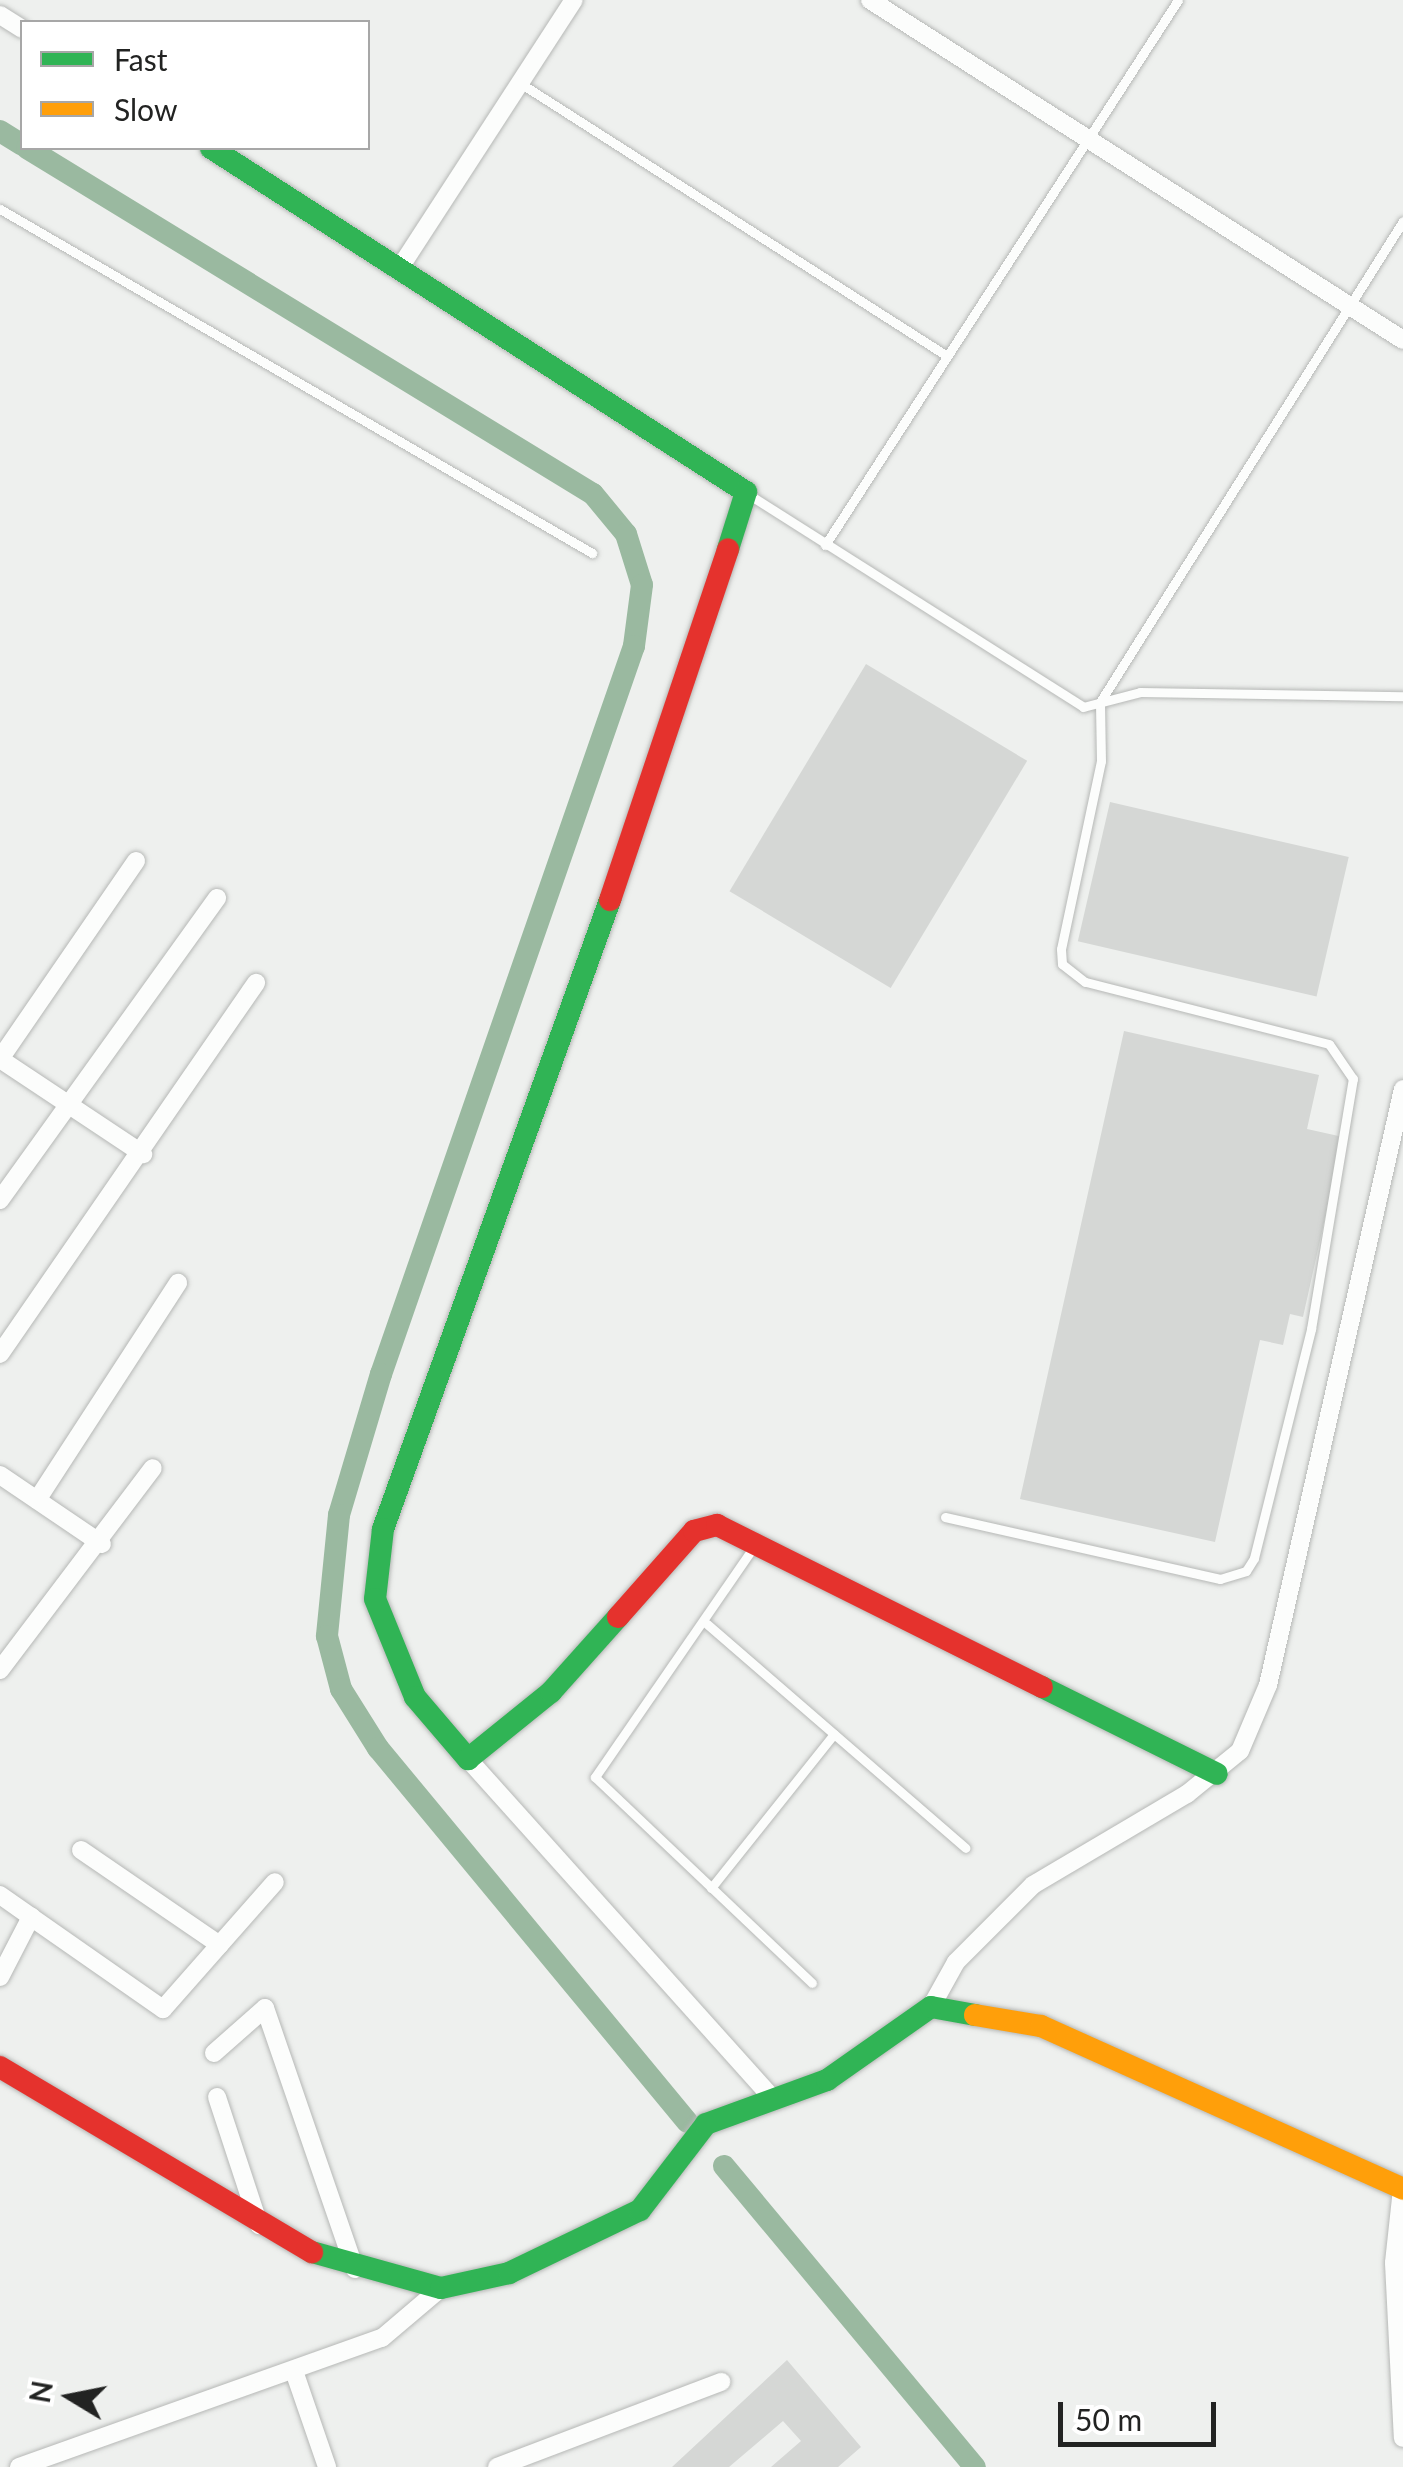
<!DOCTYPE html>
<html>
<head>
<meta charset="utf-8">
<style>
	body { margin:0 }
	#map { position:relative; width:1403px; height:2467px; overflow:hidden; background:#eef0ee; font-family:Lato,sans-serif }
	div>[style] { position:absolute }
	.canal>* { height:22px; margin:-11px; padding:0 11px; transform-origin:11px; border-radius:11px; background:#9ab9a0 }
	.building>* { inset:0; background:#d5d7d5; transform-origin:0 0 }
	.roads { filter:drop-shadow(0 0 2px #b6b8b6) drop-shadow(0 0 2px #b6b8b6) }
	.lane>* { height:9px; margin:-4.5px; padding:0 4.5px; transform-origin:4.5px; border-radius:4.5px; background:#fcfdfc }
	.street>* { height:18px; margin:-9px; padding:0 9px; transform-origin:9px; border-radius:9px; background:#fcfdfc }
	.fast>* { height:22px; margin:-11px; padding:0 11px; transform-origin:11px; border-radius:11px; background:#30b455 }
	.slow>* { height:22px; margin:-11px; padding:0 11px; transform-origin:11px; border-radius:11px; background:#ff9f0a }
	.jam>* { height:22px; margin:-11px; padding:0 11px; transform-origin:11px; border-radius:11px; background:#e5322d }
	span { translate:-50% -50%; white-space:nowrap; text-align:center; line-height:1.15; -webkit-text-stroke:9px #fff; paint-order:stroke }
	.legend { position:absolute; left:20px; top:20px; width:350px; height:130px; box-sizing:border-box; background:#fff; border:2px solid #a7a7a7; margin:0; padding:12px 18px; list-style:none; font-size:30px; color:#222322 }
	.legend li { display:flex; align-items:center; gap:20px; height:50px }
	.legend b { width:50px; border:2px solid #a7a7a7 }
	.north { position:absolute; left:20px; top:2347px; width:100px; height:100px; -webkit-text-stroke:8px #fff; paint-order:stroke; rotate:280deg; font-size:28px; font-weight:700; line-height:40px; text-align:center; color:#222322 }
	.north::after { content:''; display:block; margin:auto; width:35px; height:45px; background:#222322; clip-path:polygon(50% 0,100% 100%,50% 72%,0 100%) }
	.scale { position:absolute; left:1058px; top:2402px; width:158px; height:45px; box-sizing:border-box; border:5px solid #222322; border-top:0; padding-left:12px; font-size:30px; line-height:35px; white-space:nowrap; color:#222322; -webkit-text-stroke:8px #fff; paint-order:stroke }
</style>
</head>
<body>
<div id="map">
	<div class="canal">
		<i style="left:0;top:131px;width:26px;rotate:32deg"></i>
		<i style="left:27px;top:148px;width:663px;rotate:31.44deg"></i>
		<i style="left:593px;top:494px;width:52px;rotate:50.5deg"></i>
		<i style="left:626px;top:534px;width:53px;rotate:72.6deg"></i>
		<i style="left:642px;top:585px;width:62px;rotate:97.5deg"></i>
		<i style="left:634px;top:646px;width:771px;rotate:109.16deg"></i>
		<i style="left:381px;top:1374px;width:147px;rotate:106.6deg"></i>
		<i style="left:339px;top:1515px;width:122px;rotate:95.7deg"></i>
		<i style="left:327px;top:1636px;width:55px;rotate:75.2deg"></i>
		<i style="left:341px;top:1689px;width:70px;rotate:57.9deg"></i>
		<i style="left:378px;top:1748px;width:485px;rotate:50.4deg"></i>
		<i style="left:724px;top:2166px;width:392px;rotate:50.2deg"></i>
	</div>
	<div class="building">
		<i style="left:866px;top:664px;width:188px;height:265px;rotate:31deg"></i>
		<i style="left:1110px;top:802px;width:245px;height:143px;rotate:13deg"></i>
		<i style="clip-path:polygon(1124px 1031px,1319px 1075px,1307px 1129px,1343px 1137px,1303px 1317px,1290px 1314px,1283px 1345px,1260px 1340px,1215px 1542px,1020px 1499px)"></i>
		<i style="clip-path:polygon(787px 2360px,861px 2447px,838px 2467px,771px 2467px,801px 2441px,783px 2421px,729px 2467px,672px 2467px)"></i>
	</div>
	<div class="roads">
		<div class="lane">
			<i style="left:520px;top:83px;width:507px;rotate:32.59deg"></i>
			<i style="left:0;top:209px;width:685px;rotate:30.16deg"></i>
			<i style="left:748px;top:494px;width:397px;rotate:32.4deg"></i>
			<i style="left:1083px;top:707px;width:59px;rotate:-14.7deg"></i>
			<i style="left:1140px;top:692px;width:263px;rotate:0.9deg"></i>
			<i style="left:825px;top:545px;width:649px;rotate:-57.07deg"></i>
			<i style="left:945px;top:1517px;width:282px;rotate:12.7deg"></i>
			<i style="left:1220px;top:1579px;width:27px;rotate:-17deg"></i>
			<i style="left:1246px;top:1571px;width:15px;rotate:-58deg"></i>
			<i style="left:1254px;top:1558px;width:236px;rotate:-76deg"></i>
			<i style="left:1311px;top:1329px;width:254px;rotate:-80.5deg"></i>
			<i style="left:1353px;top:1079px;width:42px;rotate:-124.4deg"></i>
			<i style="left:1329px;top:1044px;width:252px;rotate:-165.7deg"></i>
			<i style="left:1085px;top:982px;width:29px;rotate:-142deg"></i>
			<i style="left:1062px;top:964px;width:15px;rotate:-94deg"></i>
			<i style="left:1061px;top:949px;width:192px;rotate:-78deg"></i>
			<i style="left:1101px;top:761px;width:59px;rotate:-91deg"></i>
			<i style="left:1100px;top:702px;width:568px;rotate:-57.79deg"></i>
			<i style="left:755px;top:1545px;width:282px;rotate:124.6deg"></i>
			<i style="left:595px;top:1777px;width:299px;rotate:43.5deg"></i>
			<i style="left:707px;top:1624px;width:342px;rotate:40.9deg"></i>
			<i style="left:711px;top:1888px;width:197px;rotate:-51.4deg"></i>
		</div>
		<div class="street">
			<i style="left:870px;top:0;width:632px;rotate:32.53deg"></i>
			<i style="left:0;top:15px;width:26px;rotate:32deg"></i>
			<i style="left:401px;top:266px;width:317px;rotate:-57deg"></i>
			<i style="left:136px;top:861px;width:240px;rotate:124.5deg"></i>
			<i style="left:0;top:1059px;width:172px;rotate:33.6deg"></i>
			<i style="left:0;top:1200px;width:372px;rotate:-54.3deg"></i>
			<i style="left:0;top:1354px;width:451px;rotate:-55.4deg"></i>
			<i style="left:0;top:1475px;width:123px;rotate:34.1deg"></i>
			<i style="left:37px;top:1500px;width:259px;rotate:-57deg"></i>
			<i style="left:0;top:1670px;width:253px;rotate:-52.9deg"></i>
			<i style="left:468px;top:1759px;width:455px;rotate:48.1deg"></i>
			<i style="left:81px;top:1850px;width:168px;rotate:34.4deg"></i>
			<i style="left:0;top:1895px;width:38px;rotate:35deg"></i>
			<i style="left:0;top:1977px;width:68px;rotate:-62.7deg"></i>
			<i style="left:31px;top:1917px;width:161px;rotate:34.9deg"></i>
			<i style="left:163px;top:2009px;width:169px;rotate:-48.6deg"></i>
			<i style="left:931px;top:2007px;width:51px;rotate:-60.9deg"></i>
			<i style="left:956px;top:1962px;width:109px;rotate:-45deg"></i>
			<i style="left:1033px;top:1885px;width:179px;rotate:-30.6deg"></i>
			<i style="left:1187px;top:1794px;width:68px;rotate:-39.1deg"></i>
			<i style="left:1240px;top:1751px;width:72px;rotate:-67deg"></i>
			<i style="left:1268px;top:1685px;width:611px;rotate:-77.24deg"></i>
			<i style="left:214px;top:2053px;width:68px;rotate:-41.4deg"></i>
			<i style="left:265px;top:2008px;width:276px;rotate:71deg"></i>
			<i style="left:217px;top:2097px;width:135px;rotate:71.8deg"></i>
			<i style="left:1402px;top:2189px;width:74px;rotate:96.2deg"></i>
			<i style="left:1394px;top:2263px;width:175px;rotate:87.1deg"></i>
			<i style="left:294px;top:2371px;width:102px;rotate:71deg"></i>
			<i style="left:19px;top:2467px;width:385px;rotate:-19.6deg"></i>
			<i style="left:382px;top:2338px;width:77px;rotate:-40.3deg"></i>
			<i style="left:497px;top:2467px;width:240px;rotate:-20.8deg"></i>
		</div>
		<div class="fast">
			<i style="left:211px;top:148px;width:636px;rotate:32.74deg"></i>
			<i style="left:746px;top:492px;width:60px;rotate:107.5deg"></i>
			<i style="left:610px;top:900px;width:669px;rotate:109.84deg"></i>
			<i style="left:383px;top:1529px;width:70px;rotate:96.5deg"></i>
			<i style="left:375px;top:1599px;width:106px;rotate:67.8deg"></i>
			<i style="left:415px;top:1697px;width:82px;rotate:49.5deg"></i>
			<i style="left:468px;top:1759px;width:107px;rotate:-38.9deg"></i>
			<i style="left:551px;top:1692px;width:101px;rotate:-48.2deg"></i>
			<i style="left:1042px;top:1687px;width:195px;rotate:26.4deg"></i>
			<i style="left:312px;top:2252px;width:134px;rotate:15.6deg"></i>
			<i style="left:441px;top:2288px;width:70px;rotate:-12.4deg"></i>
			<i style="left:509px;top:2273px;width:145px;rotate:-25.7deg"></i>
			<i style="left:640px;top:2210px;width:108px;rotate:-52.5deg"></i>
			<i style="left:706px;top:2124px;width:129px;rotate:-20deg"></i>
			<i style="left:827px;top:2080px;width:127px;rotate:-35.1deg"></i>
			<i style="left:931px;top:2007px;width:45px;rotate:10.3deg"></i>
		</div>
		<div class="slow">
			<i style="left:975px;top:2015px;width:67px;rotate:9.5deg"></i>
			<i style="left:1041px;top:2026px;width:397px;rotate:24.2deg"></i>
		</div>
		<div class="jam">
			<i style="left:610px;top:900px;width:370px;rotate:-71.4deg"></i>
			<i style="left:618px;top:1617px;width:115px;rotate:-48.5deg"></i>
			<i style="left:694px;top:1531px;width:24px;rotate:-15deg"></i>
			<i style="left:717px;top:1525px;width:363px;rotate:26.5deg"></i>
			<i style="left:0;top:2067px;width:363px;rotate:30.7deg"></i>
		</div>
	</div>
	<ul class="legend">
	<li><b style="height:12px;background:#30b455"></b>Fast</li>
	<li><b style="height:12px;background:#ff9f0a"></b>Slow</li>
	</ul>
	<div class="north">N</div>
	<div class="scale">50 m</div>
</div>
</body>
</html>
